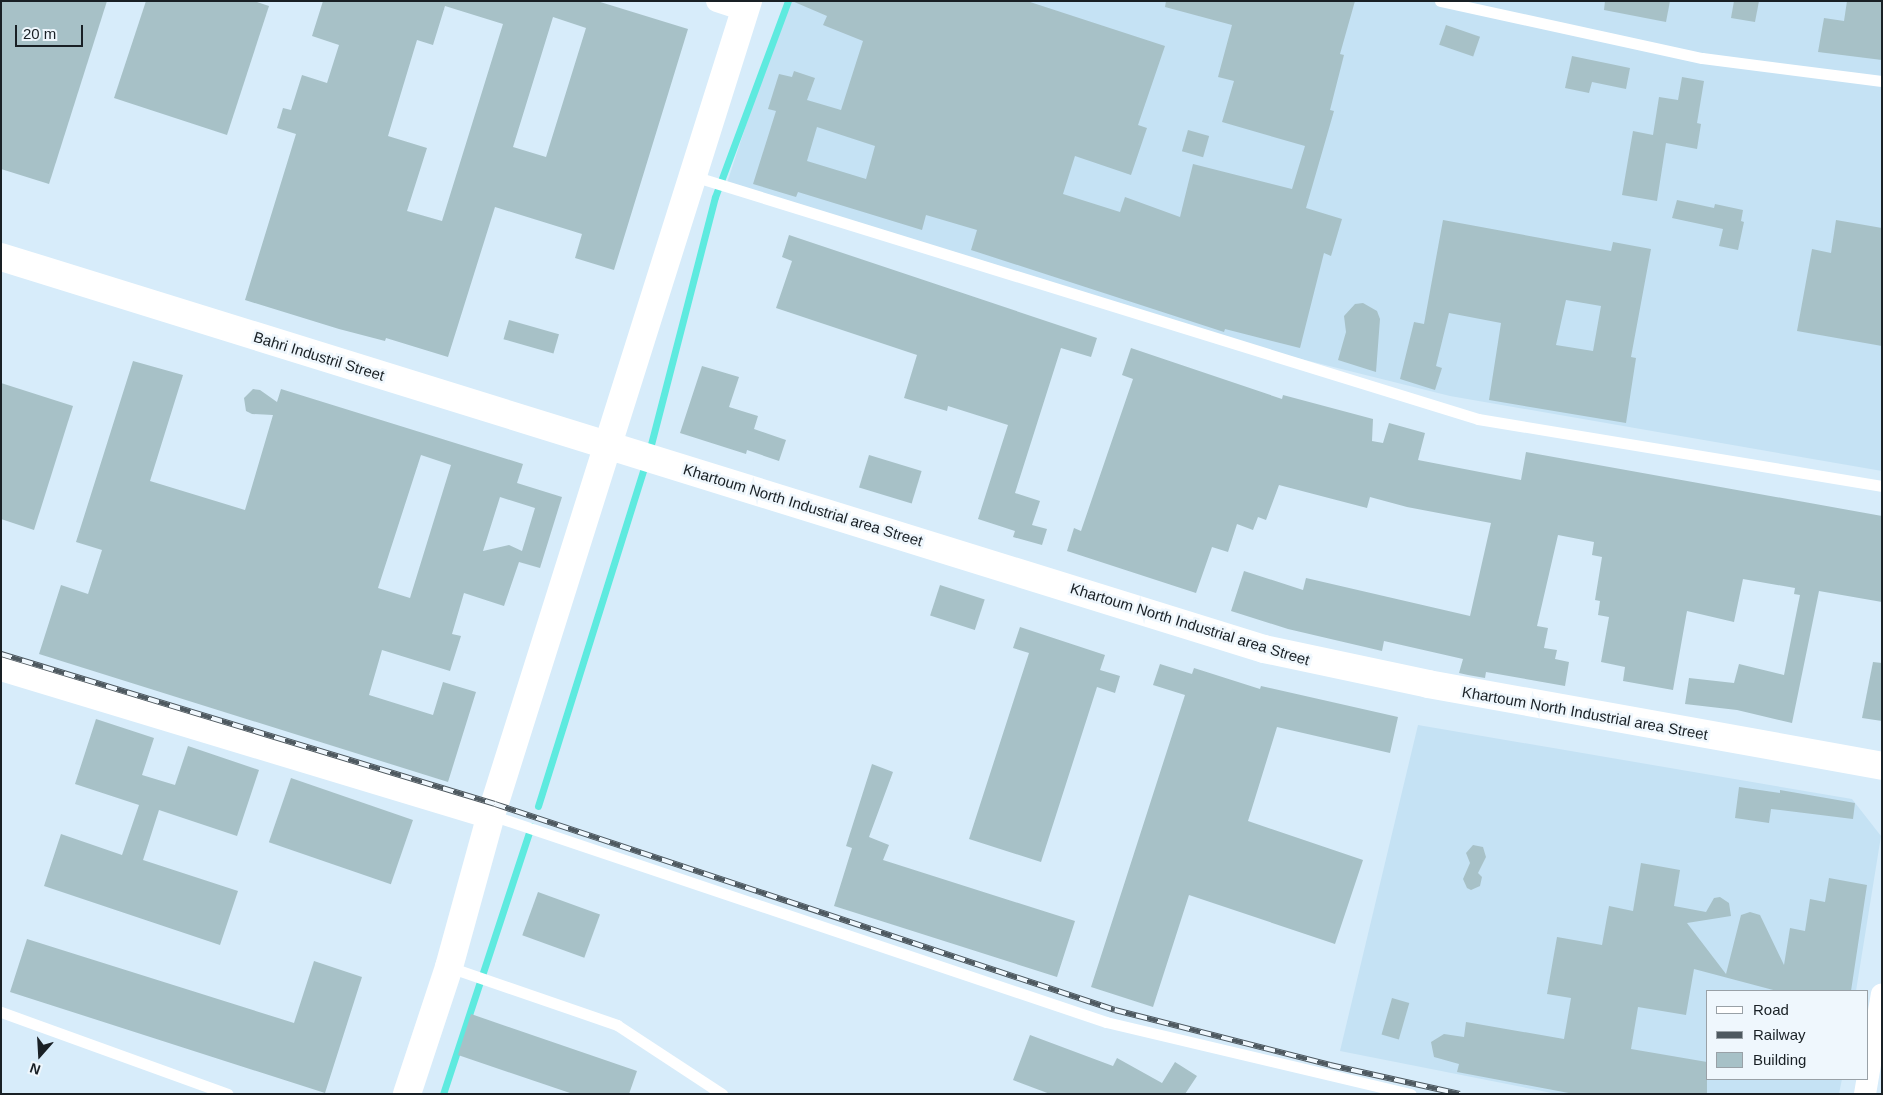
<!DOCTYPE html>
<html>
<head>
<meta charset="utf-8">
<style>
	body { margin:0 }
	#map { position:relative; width:1883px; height:1095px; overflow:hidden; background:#d7ecfa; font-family:Helvetica,sans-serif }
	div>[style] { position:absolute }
	.built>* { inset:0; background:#c5e2f4 }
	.stream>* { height:7px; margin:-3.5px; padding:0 3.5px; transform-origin:3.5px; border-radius:3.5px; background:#5eeadf }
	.building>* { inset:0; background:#a7c1c7; transform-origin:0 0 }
	.service>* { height:11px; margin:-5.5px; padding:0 5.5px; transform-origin:5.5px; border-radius:5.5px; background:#fff }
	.minor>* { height:22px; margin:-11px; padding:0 11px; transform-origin:11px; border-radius:11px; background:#fff }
	.tertiary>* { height:28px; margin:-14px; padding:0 14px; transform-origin:14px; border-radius:14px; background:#fff }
	.rail>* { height:5.5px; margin-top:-2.75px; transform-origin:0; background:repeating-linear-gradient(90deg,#eff7fd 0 11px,#4e5960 0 22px); box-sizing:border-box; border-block:1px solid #4e5960 }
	span { translate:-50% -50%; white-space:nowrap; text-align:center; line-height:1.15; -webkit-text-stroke:5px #eff7fd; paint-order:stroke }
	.street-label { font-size:15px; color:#192025 }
	.frame { position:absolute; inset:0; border:2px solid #192025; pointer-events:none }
	.legend { position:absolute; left:1706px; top:990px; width:162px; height:90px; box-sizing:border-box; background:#eff7fd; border:1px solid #99a1a7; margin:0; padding:6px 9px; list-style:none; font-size:15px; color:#192025 }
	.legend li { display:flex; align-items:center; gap:10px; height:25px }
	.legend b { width:25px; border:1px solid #99a1a7 }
	.north { position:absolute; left:15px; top:1030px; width:50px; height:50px; -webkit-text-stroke:4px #eff7fd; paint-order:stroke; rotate:199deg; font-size:14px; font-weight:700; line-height:20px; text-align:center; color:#192025 }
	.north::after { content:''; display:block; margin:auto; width:18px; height:22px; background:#192025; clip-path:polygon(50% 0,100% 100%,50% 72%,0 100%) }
	.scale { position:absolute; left:15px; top:25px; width:68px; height:22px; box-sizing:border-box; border:2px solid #192025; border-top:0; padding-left:6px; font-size:15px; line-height:18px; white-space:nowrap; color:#192025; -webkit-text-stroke:4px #eff7fd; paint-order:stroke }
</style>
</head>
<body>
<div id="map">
	<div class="built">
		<i style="clip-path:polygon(787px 1px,1882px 1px,1882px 471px,1450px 396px,1261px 349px,725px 189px)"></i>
		<i style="clip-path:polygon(1418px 725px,1852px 799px,1881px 836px,1856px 991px,1707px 991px,1707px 1079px,1842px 1079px,1839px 1094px,1557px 1094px,1340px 1051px)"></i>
	</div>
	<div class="stream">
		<i style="left:649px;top:452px;width:263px;rotate:-75.5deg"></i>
		<i style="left:715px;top:197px;width:209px;rotate:-69.6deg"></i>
		<i style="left:538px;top:806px;width:361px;rotate:-72.6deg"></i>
		<i style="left:443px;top:1094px;width:282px;rotate:-71.8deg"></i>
	</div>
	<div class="building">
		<i style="clip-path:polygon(1px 1px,107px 1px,49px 184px,1px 169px)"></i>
		<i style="clip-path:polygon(146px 1px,254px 1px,269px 6px,227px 135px,114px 98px)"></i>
		<i style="clip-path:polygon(evenodd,323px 1px,597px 1px,688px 29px,614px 270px,575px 258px,582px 234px,495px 207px,448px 357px,386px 338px,385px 341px,339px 329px,245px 300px,296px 134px,277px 128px,283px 108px,291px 110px,302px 75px,327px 83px,339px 45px,312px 36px,323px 1px,445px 6px,503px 24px,442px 221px,407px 211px,427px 148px,388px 136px,417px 40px,433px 45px,445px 6px,323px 1px,553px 17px,586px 28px,546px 157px,513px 147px,553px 17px)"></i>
		<i style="clip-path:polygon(evenodd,792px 1px,1027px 1px,1165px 46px,1138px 125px,1147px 128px,1131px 175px,1075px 156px,1063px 194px,1120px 212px,1125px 197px,1180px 217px,1193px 164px,1292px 189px,1305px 146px,1222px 122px,1234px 81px,1218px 77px,1232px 25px,1165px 7px,1166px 1px,1355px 1px,1340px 54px,1344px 55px,1330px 110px,1334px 111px,1306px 208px,1342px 219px,1331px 256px,1324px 253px,1300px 348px,1225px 329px,1224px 332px,971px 250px,977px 230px,926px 215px,922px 230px,798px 192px,796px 197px,753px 184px,776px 111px,768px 109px,779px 74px,792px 77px,794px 71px,815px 78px,807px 100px,841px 110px,863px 41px,823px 25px,827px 16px,792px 1px,817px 127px,875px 146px,866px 179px,807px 161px,817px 127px)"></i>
		<i style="clip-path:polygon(1605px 1px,1670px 1px,1666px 22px,1604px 10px)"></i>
		<i style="clip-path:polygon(1734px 1px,1759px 1px,1755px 22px,1731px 18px)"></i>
		<i style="clip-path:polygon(1847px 1px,1882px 1px,1882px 60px,1818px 52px,1824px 18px,1844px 21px)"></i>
		<i style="left:1446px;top:25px;width:36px;height:21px;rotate:19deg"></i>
		<i style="clip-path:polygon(1572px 56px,1630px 68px,1626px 89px,1592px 82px,1589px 93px,1565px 88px)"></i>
		<i style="clip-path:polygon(1682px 77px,1704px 81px,1697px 123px,1701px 124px,1697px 149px,1666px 143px,1657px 201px,1622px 195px,1633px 131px,1653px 135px,1659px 97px,1678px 100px)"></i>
		<i style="left:1188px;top:130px;width:22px;height:22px;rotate:16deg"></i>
		<i style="clip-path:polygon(1677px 200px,1714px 208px,1715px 204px,1743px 210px,1741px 221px,1744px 222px,1738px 250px,1719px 246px,1723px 229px,1672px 218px)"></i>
		<i style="clip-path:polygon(evenodd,1443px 220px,1611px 251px,1613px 242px,1651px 249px,1631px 357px,1636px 358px,1626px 423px,1489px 400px,1501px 323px,1449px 313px,1436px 366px,1442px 368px,1435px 390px,1400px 379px,1414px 322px,1424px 324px,1443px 220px,1566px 300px,1601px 306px,1593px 351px,1556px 345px,1566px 300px)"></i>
		<i style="clip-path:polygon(1836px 220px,1882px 228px,1882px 346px,1797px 331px,1812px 249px,1831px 253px)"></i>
		<i style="clip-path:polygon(789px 235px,1097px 338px,1091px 357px,1061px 348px,1015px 493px,1040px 501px,1032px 525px,1047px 529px,1042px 545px,1013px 537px,1015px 531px,978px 519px,1008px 425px,948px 406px,947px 411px,904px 398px,917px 355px,776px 308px,792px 261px,782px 257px)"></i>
		<i style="clip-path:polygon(1363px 303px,1377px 311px,1380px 319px,1376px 372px,1338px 360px,1346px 332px,1344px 316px,1355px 304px)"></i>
		<i style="left:509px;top:320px;width:52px;height:20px;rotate:16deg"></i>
		<i style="clip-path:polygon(1131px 348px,1282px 399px,1283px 395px,1373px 419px,1372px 441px,1383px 443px,1389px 423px,1425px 433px,1418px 460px,1521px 480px,1526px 452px,1882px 516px,1882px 602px,1819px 591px,1792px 723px,1737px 710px,1685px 704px,1689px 678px,1734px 683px,1739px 664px,1784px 675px,1800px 595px,1794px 594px,1795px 588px,1743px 579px,1734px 622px,1687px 611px,1673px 690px,1623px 681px,1625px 667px,1601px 662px,1609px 617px,1598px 615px,1600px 601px,1595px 600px,1602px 557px,1592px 555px,1594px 542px,1558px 535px,1537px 626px,1548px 628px,1544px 648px,1557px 650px,1555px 659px,1569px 662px,1565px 686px,1486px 672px,1485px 678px,1468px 675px,1459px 673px,1463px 659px,1384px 641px,1382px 651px,1288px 629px,1231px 611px,1244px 571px,1303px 590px,1306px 578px,1470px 616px,1491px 523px,1407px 507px,1370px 497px,1367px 508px,1279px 485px,1266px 520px,1258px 517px,1253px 530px,1237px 524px,1228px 552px,1212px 547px,1196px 593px,1067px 551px,1074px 528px,1081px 531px,1133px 379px,1122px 375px)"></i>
		<i style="clip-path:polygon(evenodd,133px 361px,183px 375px,150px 481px,245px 510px,273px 415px,252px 414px,246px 411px,244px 398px,253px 389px,260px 390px,277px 402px,281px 389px,523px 464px,517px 483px,562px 497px,540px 568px,519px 562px,504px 606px,464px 593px,452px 634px,461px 636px,450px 671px,382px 650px,369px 695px,433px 715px,443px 682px,476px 692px,448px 782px,39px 654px,61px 585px,88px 594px,102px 550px,76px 542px,133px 361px,421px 455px,451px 465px,410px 598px,378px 588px,421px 455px,133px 361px,500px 497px,535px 508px,522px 551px,509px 545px,483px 551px,500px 497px)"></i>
		<i style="clip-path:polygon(702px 366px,739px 377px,729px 407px,758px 416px,754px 429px,786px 440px,779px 461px,747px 450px,746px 454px,680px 433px)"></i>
		<i style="clip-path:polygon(1px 383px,73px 406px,34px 530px,1px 519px)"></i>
		<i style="left:869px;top:455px;width:55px;height:34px;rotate:17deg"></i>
		<i style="left:940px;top:585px;width:47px;height:32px;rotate:18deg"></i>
		<i style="clip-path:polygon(1020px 627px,1105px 655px,1100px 670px,1120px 676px,1115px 693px,1097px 687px,1041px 862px,969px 839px,1029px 653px,1013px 648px)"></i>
		<i style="clip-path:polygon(1873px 662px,1882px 663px,1882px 721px,1862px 718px)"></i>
		<i style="clip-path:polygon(1160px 664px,1192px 674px,1194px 668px,1260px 689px,1261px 686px,1398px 717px,1390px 753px,1277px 727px,1248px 821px,1363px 860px,1335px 944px,1189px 895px,1153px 1007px,1091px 987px,1185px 695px,1153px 685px)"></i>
		<i style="clip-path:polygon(96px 719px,154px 738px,142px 775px,175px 785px,188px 746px,259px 770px,237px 836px,159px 810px,143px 860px,238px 891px,220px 945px,44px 886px,61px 834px,122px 855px,139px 805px,75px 784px)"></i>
		<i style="clip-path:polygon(872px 764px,893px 772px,869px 837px,889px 845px,883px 860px,1075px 921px,1057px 977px,834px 906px,852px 848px,846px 846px)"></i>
		<i style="left:291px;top:778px;width:129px;height:68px;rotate:19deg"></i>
		<i style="clip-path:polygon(1739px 787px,1780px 793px,1780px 790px,1855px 803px,1853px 819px,1771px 809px,1769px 823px,1735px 818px)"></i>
		<i style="clip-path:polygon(1473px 845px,1483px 847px,1486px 857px,1478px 873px,1482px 877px,1480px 886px,1471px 890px,1467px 888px,1463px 879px,1470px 863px,1466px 853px)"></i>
		<i style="clip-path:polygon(1641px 863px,1680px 870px,1674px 906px,1706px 912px,1714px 898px,1720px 897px,1729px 903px,1731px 916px,1687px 923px,1726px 974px,1741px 915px,1750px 912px,1760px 915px,1784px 965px,1790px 928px,1805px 931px,1810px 899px,1825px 902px,1829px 878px,1867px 885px,1851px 991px,1777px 991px,1694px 969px,1686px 1015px,1638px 1007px,1631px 1049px,1707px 1062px,1707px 1094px,1574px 1094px,1457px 1072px,1459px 1064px,1434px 1057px,1431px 1042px,1444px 1034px,1464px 1037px,1466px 1022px,1564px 1039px,1571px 998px,1547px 994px,1557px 937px,1602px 945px,1609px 906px,1633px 911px)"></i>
		<i style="left:538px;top:892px;width:66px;height:46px;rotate:20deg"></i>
		<i style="clip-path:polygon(27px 939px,294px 1023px,314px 961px,362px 977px,325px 1093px,10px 992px)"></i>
		<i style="left:1392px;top:998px;width:18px;height:38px;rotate:16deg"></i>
		<i style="clip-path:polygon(471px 1014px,637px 1071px,629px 1094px,573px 1094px,458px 1055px)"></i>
		<i style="clip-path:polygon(1030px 1035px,1113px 1066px,1117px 1058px,1162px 1083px,1175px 1062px,1197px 1076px,1185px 1094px,1050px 1094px,1013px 1080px)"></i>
	</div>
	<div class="service">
		<i style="left:1440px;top:1px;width:268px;rotate:12.3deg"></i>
		<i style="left:1702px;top:58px;width:181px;rotate:7.3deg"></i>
		<i style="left:693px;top:176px;width:822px;rotate:17.2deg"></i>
		<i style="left:1478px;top:419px;width:410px;rotate:9.4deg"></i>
		<i style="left:491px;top:815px;width:649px;rotate:18.6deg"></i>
		<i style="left:1106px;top:1022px;width:313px;rotate:13.3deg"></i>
		<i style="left:449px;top:967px;width:178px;rotate:19deg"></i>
		<i style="left:617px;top:1025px;width:126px;rotate:33.3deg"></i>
		<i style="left:1px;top:1012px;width:241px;rotate:19.9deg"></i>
	</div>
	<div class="minor">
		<i style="left:717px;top:1px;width:29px;rotate:18deg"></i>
		<i style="left:1865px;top:1094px;width:101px;rotate:-80.4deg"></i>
	</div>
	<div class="tertiary">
		<i style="left:1px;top:257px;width:1322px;rotate:17.24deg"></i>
		<i style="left:1264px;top:649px;width:168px;rotate:12deg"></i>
		<i style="left:1428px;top:684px;width:461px;rotate:10.2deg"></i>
		<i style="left:1px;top:667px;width:512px;rotate:16.81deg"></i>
		<i style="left:407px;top:1094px;width:134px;rotate:-71.7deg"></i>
		<i style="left:449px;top:967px;width:158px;rotate:-74.6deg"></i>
		<i style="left:491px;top:815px;width:854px;rotate:-72.48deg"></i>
	</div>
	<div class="rail">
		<i style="left:1px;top:654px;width:516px;rotate:16.89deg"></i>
		<i style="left:495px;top:804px;width:653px;rotate:18.38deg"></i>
		<i style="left:1115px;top:1010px;width:222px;rotate:14.3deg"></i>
		<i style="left:1330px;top:1065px;width:133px;rotate:12.6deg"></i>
	</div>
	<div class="street-label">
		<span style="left:319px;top:356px;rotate:17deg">Bahri Industril Street</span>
		<span style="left:803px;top:505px;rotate:17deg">Khartoum North Industrial area Street</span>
		<span style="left:1190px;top:624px;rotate:17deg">Khartoum North Industrial area Street</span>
		<span style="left:1585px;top:713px;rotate:10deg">Khartoum North Industrial area Street</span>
	</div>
	<div class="frame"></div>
	<ul class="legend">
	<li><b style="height:6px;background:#fff"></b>Road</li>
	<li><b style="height:6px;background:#4e5960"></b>Railway</li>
	<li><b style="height:14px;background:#a7c1c7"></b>Building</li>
	</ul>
	<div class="north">N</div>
	<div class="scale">20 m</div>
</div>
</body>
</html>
